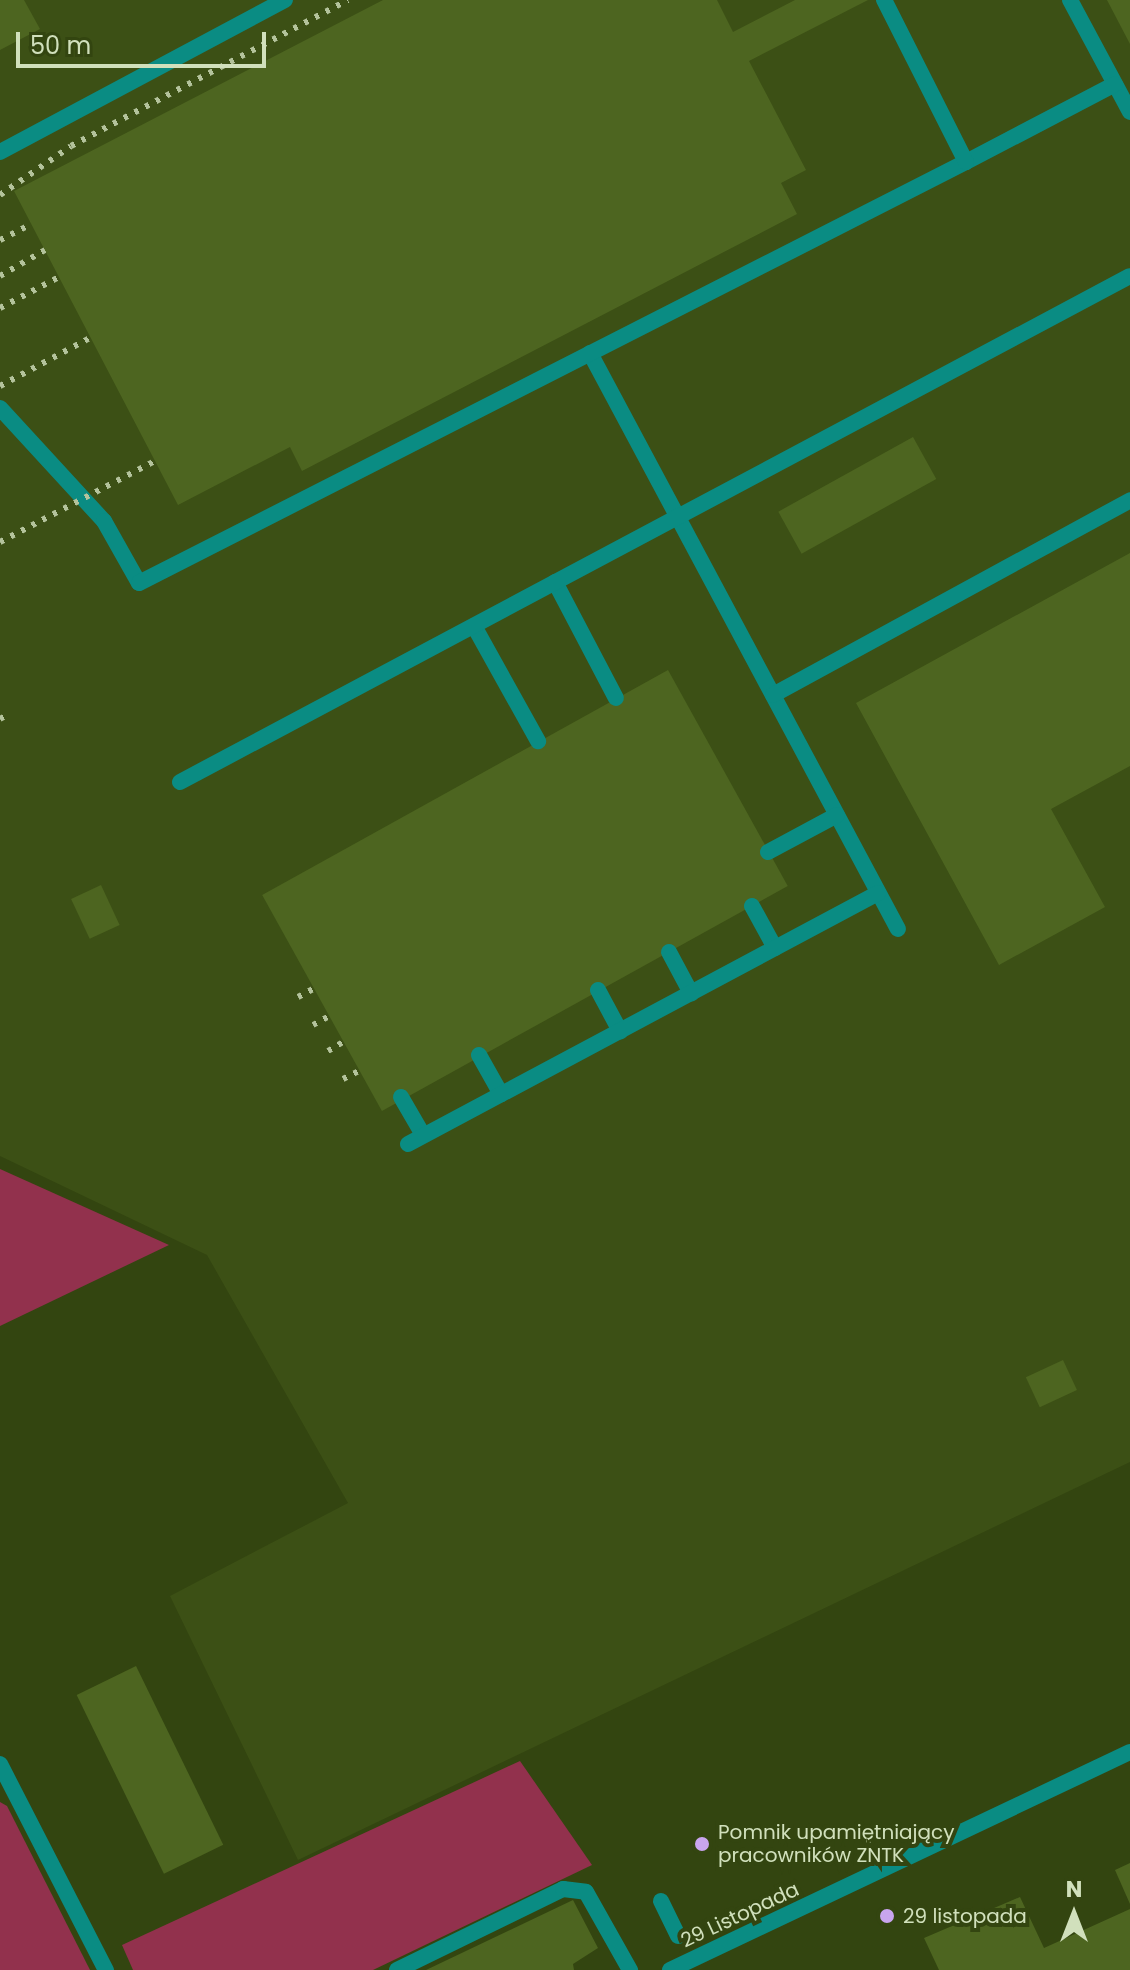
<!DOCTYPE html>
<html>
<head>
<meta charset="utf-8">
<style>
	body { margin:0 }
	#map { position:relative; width:1130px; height:1970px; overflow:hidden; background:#334510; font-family:Poppins,sans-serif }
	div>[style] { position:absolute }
	.built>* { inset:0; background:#3c5015 }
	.green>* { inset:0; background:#92314d }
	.building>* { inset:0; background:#4d6520; transform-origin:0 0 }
	.service>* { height:16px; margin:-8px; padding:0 8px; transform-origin:8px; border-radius:8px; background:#0a8c83 }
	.tertiary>* { height:16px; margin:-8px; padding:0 8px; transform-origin:8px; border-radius:8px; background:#0a8c83 }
	.rail>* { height:6px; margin-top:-3px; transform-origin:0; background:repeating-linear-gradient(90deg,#b4c39c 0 4px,transparent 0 12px) }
	.dots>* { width:22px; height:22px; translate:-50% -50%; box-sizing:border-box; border:4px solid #334510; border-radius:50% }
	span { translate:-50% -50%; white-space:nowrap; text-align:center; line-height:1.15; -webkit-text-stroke:8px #334510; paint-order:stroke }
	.poi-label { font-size:20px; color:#d1e0bc }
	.left { translate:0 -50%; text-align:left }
	.street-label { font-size:20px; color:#d1e0bc }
	.north { position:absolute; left:1034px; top:1874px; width:80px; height:80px; -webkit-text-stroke:6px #334510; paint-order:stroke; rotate:0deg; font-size:22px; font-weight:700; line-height:32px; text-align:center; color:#d1e0bc }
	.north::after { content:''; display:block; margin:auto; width:28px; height:36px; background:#d1e0bc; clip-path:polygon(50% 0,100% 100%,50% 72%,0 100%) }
	.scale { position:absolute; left:16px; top:32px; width:250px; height:36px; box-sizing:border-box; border:4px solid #d1e0bc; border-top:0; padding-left:10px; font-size:24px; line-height:28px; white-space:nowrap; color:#d1e0bc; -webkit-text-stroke:6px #334510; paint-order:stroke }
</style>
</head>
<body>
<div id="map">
	<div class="built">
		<i style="clip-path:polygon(0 0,1130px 0,1130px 1462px,298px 1860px,170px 1596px,348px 1503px,207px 1255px,0 1156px)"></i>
	</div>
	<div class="green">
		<i style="clip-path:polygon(0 1169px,169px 1245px,0 1326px)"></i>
		<i style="clip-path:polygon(520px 1761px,592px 1865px,373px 1970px,133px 1970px,122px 1945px)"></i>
		<i style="clip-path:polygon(0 1802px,7px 1806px,90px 1970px,0 1970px)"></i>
	</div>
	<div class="building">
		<i style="clip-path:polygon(0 0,24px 0,40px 29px,0 50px)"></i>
		<i style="clip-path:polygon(383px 0,717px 0,733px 32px,795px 0,868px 0,749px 61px,806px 170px,781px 183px,797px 214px,302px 471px,290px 447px,178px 505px,14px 191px)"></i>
		<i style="clip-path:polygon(1107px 0,1130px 0,1130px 44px)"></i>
		<i style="left:913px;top:437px;width:48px;height:154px;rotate:61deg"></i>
		<i style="clip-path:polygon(1130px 553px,1130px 766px,1051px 809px,1105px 907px,999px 965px,856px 703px)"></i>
		<i style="left:668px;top:670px;width:247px;height:464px;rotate:61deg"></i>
		<i style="left:101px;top:885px;width:44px;height:33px;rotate:65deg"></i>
		<i style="left:1063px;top:1360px;width:33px;height:41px;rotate:65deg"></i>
		<i style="left:136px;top:1666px;width:199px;height:66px;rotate:64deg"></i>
		<i style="clip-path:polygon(1130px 1863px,1130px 1904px,1115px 1870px)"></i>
		<i style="clip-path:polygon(1020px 1897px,1044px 1948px,1130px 1909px,1130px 1970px,939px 1970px,924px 1938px)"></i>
		<i style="clip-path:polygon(573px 1900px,598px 1948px,573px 1964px,574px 1970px,426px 1970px)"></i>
	</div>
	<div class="service">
		<i style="left:1070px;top:0;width:127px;rotate:61.8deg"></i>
		<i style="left:0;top:152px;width:323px;rotate:-28.1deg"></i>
		<i style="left:966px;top:162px;width:168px;rotate:-27.6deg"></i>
		<i style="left:590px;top:353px;width:653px;rotate:61.87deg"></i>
		<i style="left:0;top:408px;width:154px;rotate:47.4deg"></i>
		<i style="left:104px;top:521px;width:71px;rotate:60.6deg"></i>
		<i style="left:139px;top:583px;width:928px;rotate:-26.98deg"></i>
		<i style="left:966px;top:162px;width:182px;rotate:-116.8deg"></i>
		<i style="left:555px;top:582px;width:131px;rotate:62.3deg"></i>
		<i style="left:474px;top:626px;width:132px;rotate:60.9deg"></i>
		<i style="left:773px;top:695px;width:407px;rotate:-28.6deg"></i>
		<i style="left:180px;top:782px;width:1076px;rotate:-28.04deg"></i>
		<i style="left:768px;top:852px;width:78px;rotate:-28.2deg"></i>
		<i style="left:752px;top:906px;width:48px;rotate:61.3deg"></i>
		<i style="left:669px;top:952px;width:47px;rotate:61.8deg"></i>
		<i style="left:598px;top:990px;width:47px;rotate:61.8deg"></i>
		<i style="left:479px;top:1055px;width:45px;rotate:60.6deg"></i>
		<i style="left:401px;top:1097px;width:44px;rotate:59.9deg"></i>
		<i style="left:408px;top:1144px;width:533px;rotate:-28.1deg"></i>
		<i style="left:0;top:1764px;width:232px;rotate:62.8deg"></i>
		<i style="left:661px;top:1901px;width:39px;rotate:64deg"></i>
		<i style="left:397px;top:1970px;width:185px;rotate:-26deg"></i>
		<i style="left:563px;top:1889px;width:23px;rotate:7deg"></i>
		<i style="left:586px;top:1892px;width:90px;rotate:60.6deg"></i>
	</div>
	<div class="tertiary">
		<i style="left:670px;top:1970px;width:509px;rotate:-25.36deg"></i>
	</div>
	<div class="rail">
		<i style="left:0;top:195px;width:86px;rotate:-34.6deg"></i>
		<i style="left:71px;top:146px;width:313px;rotate:-27.8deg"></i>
		<i style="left:0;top:240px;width:35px;rotate:-27deg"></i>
		<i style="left:0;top:276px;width:52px;rotate:-30deg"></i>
		<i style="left:0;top:308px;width:67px;rotate:-27.7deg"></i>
		<i style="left:0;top:386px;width:102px;rotate:-28.1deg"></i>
		<i style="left:0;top:542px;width:175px;rotate:-27.6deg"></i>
		<i style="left:0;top:719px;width:10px;rotate:-29deg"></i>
		<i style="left:298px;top:997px;width:17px;rotate:-28deg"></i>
		<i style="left:313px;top:1025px;width:18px;rotate:-29deg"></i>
		<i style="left:328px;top:1051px;width:17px;rotate:-31deg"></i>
		<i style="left:343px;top:1079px;width:18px;rotate:-27deg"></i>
	</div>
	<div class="dots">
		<i style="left:702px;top:1844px;background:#c9a5ee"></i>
		<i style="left:887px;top:1916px;background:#c9a5ee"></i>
	</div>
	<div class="poi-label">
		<span class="left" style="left:718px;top:1844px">Pomnik upamiętniający<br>pracowników ZNTK</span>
		<span class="left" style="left:903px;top:1916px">29 listopada</span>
	</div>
	<div class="street-label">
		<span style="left:740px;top:1915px;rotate:-25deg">29 Listopada</span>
	</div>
	<div class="north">N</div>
	<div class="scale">50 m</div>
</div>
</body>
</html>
